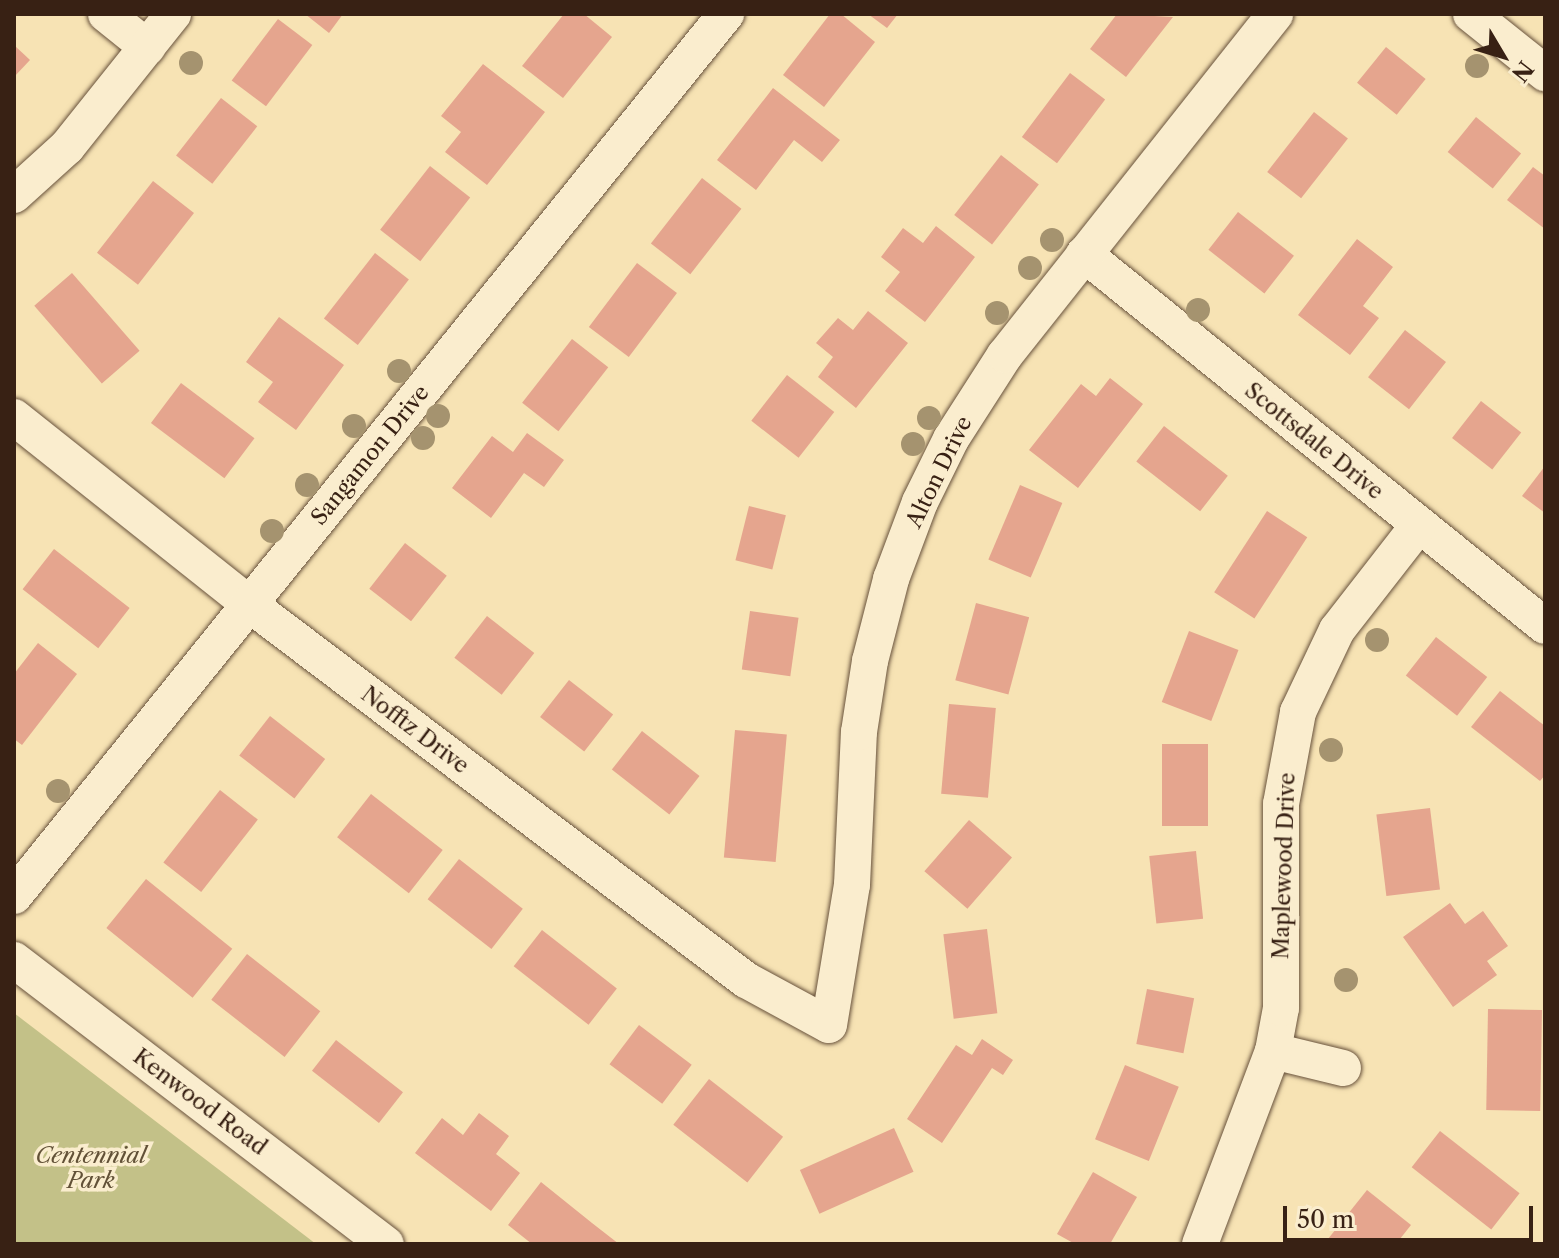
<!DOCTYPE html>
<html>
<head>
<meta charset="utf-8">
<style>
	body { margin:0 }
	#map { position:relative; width:1559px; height:1258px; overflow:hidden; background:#f7e3b4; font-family:"Libre Caslon Text",serif }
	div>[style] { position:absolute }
	.green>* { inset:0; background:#c3c188 }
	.building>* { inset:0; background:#e5a58e; transform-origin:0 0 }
	.roads { filter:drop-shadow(0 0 2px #68523c) drop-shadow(0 0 2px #68523c) }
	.minor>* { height:36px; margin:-18px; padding:0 18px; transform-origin:18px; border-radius:18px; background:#faedce }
	.trees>* { width:24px; height:24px; margin:-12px; border-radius:50%; background:#a5936f }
	span { translate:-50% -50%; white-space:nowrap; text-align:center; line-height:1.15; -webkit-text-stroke:7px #faedce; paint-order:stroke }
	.street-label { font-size:22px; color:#382114 }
	.park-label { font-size:22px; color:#625137; font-style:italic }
	.frame { position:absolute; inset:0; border:16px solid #382114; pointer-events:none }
	.north { position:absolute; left:1463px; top:16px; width:80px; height:80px; -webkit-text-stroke:6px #faedce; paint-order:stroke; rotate:128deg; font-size:22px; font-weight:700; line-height:32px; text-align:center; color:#382114 }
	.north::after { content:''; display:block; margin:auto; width:28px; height:36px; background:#382114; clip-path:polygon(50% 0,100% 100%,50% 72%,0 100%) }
	.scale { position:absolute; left:1283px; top:1206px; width:250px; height:36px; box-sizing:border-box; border:4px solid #382114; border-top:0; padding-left:10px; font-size:24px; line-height:28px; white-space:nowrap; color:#382114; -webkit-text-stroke:6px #faedce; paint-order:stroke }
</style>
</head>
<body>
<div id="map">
	<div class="green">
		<i style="clip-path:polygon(14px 1013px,316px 1244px,14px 1244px)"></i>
	</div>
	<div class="building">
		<i style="clip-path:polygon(305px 14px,343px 14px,329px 33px)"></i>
		<i style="clip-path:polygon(564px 14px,584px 14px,612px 37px,563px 98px,522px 66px)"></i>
		<i style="clip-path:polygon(830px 14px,841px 14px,875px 42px,824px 107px,783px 75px)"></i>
		<i style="clip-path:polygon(868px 14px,898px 14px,887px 28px)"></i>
		<i style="clip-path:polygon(1117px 14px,1173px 17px,1126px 77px,1090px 49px)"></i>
		<i style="left:278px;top:19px;width:43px;height:77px;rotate:37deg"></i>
		<i style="clip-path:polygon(14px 45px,30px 60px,14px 77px)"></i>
		<i style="left:1386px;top:47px;width:51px;height:46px;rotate:39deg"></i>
		<i style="clip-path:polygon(483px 64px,545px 112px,487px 185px,445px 152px,461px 132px,441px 116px)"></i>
		<i style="left:1070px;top:73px;width:44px;height:80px;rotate:37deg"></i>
		<i style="clip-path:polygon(773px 88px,840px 140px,822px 162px,794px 140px,756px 190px,717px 160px)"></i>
		<i style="left:221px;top:98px;width:46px;height:73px;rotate:38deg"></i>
		<i style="left:1314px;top:112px;width:43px;height:76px;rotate:38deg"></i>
		<i style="left:1476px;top:117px;width:58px;height:45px;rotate:39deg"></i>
		<i style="left:1001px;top:155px;width:48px;height:76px;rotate:38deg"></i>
		<i style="left:430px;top:166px;width:51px;height:81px;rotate:38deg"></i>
		<i style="clip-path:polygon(1533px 167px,1545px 176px,1545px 229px,1507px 200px)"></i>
		<i style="left:702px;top:178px;width:50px;height:83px;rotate:38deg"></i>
		<i style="left:153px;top:181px;width:52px;height:91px;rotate:38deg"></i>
		<i style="left:1238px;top:212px;width:71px;height:48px;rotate:38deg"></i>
		<i style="clip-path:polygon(936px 226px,975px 257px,925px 322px,885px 291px,900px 272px,881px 257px,903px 228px,923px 243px)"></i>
		<i style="clip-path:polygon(1357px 239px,1393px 267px,1363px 306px,1379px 318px,1350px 355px,1298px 315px)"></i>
		<i style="left:375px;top:253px;width:43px;height:83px;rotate:38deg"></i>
		<i style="left:637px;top:263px;width:50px;height:80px;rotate:37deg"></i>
		<i style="left:72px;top:273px;width:103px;height:50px;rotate:49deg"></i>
		<i style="clip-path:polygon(868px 311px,908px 343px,856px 408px,818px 377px,833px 357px,816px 343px,838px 318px,853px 330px)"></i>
		<i style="clip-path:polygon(279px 317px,344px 365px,296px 430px,258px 402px,273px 382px,246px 362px)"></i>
		<i style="left:1405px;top:330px;width:52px;height:60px;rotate:38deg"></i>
		<i style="left:572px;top:339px;width:46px;height:81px;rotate:38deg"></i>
		<i style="left:787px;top:375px;width:60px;height:58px;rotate:38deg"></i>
		<i style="clip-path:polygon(1110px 378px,1143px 404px,1078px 488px,1029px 450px,1081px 384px,1096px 396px)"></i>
		<i style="left:181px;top:383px;width:92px;height:50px;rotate:37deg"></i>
		<i style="left:1481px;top:401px;width:51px;height:47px;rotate:38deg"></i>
		<i style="left:1164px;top:426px;width:81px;height:45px;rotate:38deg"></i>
		<i style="clip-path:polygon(527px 433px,564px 460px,544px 487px,524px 473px,491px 518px,452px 488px,492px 436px,513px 452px)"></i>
		<i style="clip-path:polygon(1545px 466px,1545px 513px,1522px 496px)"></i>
		<i style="left:1020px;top:485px;width:46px;height:81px;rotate:23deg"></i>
		<i style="left:749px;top:506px;width:38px;height:56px;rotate:14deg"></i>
		<i style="left:1267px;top:511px;width:48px;height:97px;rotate:33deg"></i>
		<i style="left:405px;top:543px;width:53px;height:58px;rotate:38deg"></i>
		<i style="left:54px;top:549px;width:96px;height:51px;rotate:38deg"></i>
		<i style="left:976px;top:603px;width:55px;height:80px;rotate:15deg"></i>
		<i style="left:750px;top:611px;width:49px;height:59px;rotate:8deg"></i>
		<i style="left:487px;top:616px;width:60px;height:53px;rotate:38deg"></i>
		<i style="left:1189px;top:631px;width:53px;height:76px;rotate:21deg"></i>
		<i style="left:1436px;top:637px;width:65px;height:49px;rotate:38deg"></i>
		<i style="clip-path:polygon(38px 643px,77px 674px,22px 745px,14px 739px,14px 674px)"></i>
		<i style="left:569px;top:680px;width:56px;height:47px;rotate:38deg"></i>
		<i style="clip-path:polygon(1500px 691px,1545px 726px,1545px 775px,1540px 781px,1471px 727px)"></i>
		<i style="left:949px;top:704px;width:47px;height:90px;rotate:5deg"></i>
		<i style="left:270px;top:716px;width:70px;height:50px;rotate:38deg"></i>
		<i style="left:735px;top:730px;width:52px;height:128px;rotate:5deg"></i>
		<i style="left:642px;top:731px;width:73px;height:49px;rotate:38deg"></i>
		<i style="left:1162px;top:744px;width:46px;height:82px"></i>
		<i style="left:220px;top:790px;width:48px;height:92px;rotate:38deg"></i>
		<i style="left:371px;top:794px;width:91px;height:55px;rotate:38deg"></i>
		<i style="left:1430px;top:808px;width:82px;height:54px;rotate:83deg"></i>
		<i style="left:969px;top:820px;width:57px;height:68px;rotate:41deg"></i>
		<i style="left:1196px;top:851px;width:68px;height:47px;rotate:84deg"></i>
		<i style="left:459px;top:859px;width:81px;height:51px;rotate:38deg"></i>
		<i style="left:146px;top:879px;width:111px;height:63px;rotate:39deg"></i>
		<i style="clip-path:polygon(1450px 903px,1465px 924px,1483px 911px,1508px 946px,1487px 961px,1497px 975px,1453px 1007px,1403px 937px)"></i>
		<i style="left:987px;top:929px;width:85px;height:44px;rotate:83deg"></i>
		<i style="left:542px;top:930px;width:95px;height:46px;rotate:38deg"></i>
		<i style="left:247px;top:954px;width:93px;height:58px;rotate:38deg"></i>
		<i style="left:1147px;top:989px;width:48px;height:56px;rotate:11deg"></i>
		<i style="left:1488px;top:1009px;width:54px;height:101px;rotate:1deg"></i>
		<i style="left:639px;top:1025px;width:66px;height:49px;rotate:37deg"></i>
		<i style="clip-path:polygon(982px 1039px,1013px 1060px,1003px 1075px,992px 1068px,942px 1143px,907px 1119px,956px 1045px,972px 1055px)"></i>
		<i style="left:336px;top:1040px;width:85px;height:39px;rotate:38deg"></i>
		<i style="left:1125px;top:1065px;width:58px;height:80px;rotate:22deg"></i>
		<i style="left:709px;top:1079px;width:94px;height:58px;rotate:38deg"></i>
		<i style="clip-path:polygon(479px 1113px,509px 1136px,496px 1154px,520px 1173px,491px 1211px,415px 1153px,442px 1118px,463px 1135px)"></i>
		<i style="left:894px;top:1128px;width:48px;height:103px;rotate:66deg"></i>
		<i style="left:1440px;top:1131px;width:101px;height:46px;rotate:38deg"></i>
		<i style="clip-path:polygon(1093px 1172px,1137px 1197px,1110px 1244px,1075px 1244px,1057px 1234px)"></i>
		<i style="clip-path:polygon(541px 1182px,592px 1223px,619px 1244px,532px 1244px,508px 1225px)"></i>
		<i style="clip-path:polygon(1367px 1190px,1411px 1225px,1396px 1244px,1324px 1244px)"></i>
	</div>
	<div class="roads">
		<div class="minor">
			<i style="left:106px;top:14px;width:53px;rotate:38.8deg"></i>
			<i style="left:1471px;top:14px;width:95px;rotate:38.6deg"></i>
			<i style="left:14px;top:195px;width:72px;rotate:-42.2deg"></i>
			<i style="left:67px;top:147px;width:170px;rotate:-51.4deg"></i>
			<i style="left:1084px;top:254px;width:592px;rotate:38.9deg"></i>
			<i style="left:14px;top:417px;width:300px;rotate:38.5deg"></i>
			<i style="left:249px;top:604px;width:623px;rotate:37.11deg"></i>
			<i style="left:746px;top:980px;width:94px;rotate:28.5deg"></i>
			<i style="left:829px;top:1025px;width:142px;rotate:-80.7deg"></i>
			<i style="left:852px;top:885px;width:153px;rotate:-87.4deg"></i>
			<i style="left:859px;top:732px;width:72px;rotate:-81.2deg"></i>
			<i style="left:870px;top:661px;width:85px;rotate:-75.6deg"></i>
			<i style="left:891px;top:579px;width:82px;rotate:-69.4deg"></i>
			<i style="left:920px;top:502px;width:70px;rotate:-63.8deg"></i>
			<i style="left:951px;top:439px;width:100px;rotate:-57.3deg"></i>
			<i style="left:1005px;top:355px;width:435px;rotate:-51.6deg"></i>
			<i style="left:14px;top:896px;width:1134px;rotate:-51.09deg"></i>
			<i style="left:14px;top:960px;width:468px;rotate:37.4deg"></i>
			<i style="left:1273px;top:1051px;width:72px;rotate:13.7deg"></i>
			<i style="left:1200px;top:1244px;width:206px;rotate:-69.3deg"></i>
			<i style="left:1273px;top:1051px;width:44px;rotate:-79.5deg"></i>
			<i style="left:1281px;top:1008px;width:204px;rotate:-90deg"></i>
			<i style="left:1281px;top:804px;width:94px;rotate:-79.5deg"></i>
			<i style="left:1298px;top:712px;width:91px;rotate:-64.6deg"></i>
			<i style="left:1337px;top:630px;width:132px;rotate:-52.1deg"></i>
		</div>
	</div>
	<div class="trees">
		<i style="left:191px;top:63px"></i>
		<i style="left:1477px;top:66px"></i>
		<i style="left:1052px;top:240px"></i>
		<i style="left:1030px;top:268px"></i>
		<i style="left:1198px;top:310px"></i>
		<i style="left:997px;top:313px"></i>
		<i style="left:399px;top:371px"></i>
		<i style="left:438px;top:416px"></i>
		<i style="left:929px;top:418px"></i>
		<i style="left:354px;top:426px"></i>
		<i style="left:423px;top:438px"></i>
		<i style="left:913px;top:444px"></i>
		<i style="left:307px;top:485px"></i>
		<i style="left:272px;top:531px"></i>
		<i style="left:1377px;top:640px"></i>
		<i style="left:1331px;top:750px"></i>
		<i style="left:58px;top:791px"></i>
		<i style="left:1346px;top:980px"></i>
	</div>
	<div class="street-label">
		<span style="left:1314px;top:441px;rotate:39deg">Scottsdale Drive</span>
		<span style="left:370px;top:455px;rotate:-51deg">Sangamon Drive</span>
		<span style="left:939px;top:472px;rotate:-64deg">Alton Drive</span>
		<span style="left:415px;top:730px;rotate:37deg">Nofftz Drive</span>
		<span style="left:1284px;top:866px;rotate:-88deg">Maplewood Drive</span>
		<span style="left:200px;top:1102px;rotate:37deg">Kenwood Road</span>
	</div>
	<div class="park-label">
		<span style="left:91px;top:1168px">Centennial<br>Park</span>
	</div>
	<div class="frame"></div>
	<div class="north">N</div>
	<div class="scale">50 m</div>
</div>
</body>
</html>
